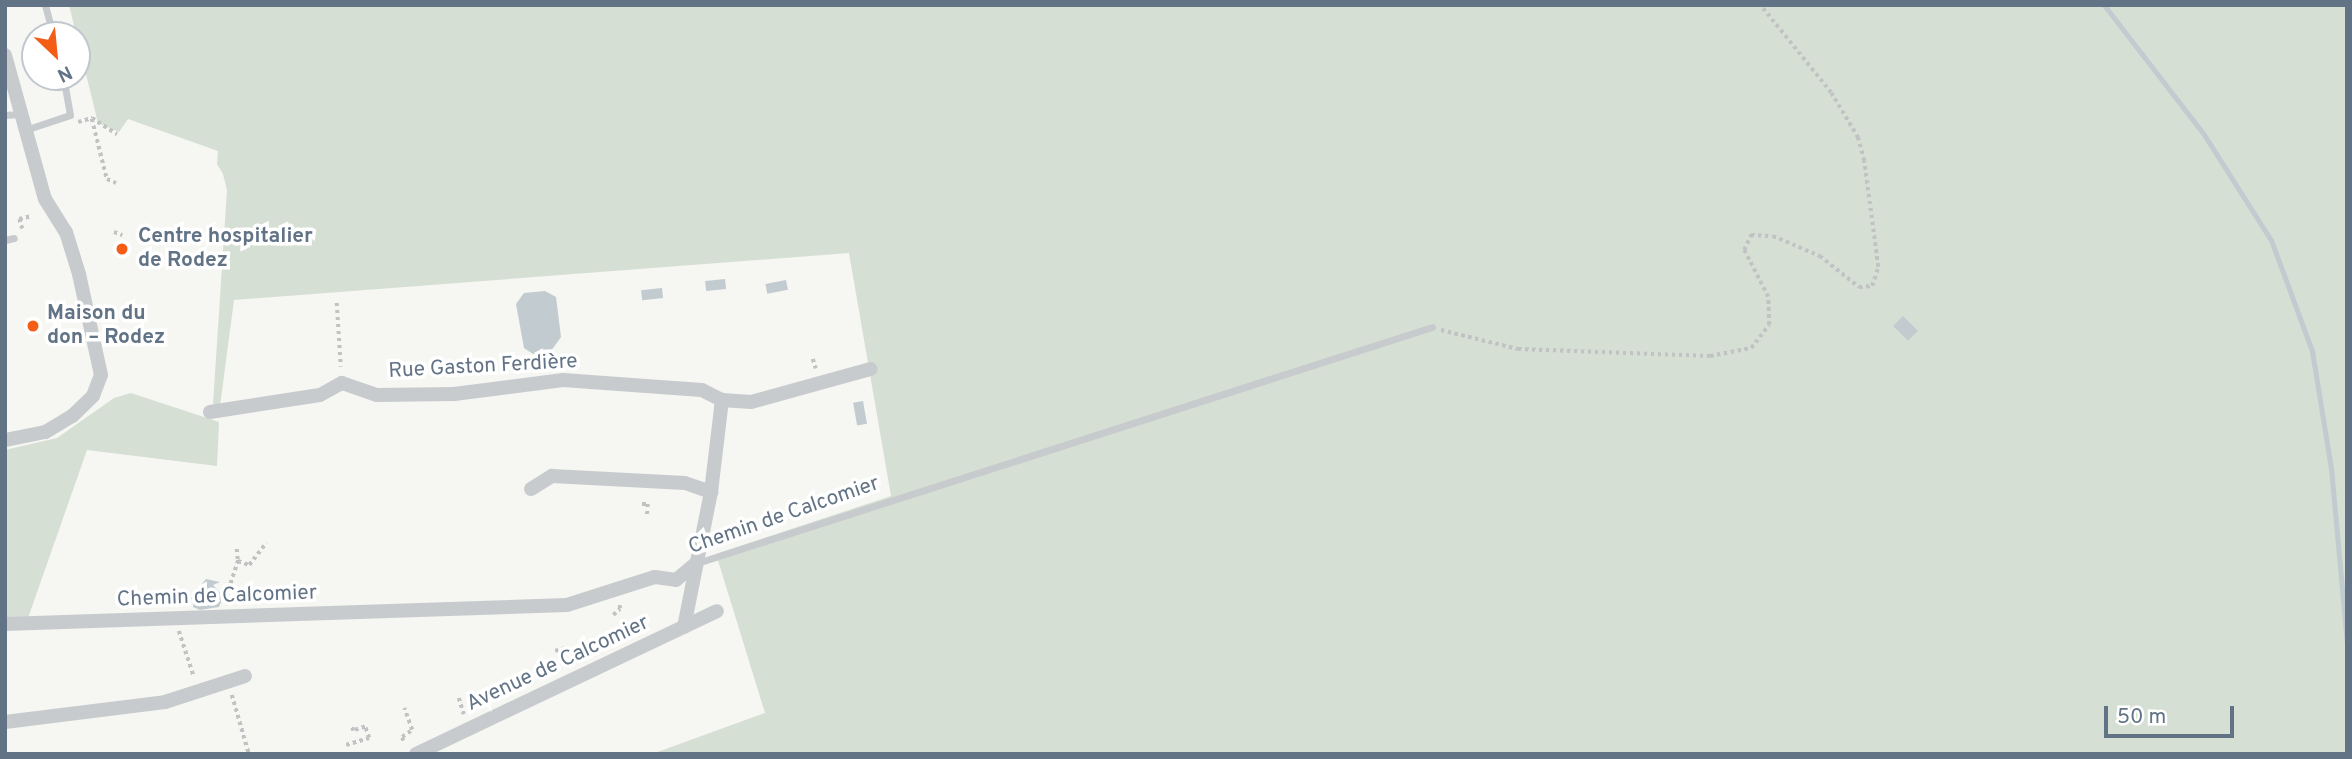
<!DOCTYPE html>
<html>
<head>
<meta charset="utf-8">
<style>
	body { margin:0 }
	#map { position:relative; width:2352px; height:759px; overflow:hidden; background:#f6f6f2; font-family:Overpass,sans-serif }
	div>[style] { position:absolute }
	.green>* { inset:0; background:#d6dfd3 }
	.water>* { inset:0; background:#c1cbd0; transform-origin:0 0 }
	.stream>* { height:5px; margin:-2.5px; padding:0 2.5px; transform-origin:2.5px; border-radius:2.5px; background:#c1cbd0 }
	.path>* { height:3.5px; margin-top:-1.75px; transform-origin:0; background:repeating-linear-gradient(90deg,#c0c2c4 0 3.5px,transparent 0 7px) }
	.lane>* { height:7px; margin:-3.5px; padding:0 3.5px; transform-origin:3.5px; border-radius:3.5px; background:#c8cbce }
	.street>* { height:14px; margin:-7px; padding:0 7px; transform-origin:7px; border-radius:7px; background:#c8cbce }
	.dots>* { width:19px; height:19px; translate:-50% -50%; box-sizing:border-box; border:4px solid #fff; border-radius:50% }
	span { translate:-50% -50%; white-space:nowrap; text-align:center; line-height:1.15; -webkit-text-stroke:7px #fff; paint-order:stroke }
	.poi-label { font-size:21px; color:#627386; font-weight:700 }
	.left { translate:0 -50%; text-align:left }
	.street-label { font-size:21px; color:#627386 }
	.frame { position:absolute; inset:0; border:7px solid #627386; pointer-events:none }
	.north { position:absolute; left:21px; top:21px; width:70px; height:70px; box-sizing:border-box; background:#fff; border:2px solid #c0c7cf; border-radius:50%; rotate:154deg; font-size:19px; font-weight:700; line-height:28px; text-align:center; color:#627386 }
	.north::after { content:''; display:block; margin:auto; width:24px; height:32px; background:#f35d16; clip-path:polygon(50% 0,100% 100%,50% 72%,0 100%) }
	.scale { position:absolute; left:2104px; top:706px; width:130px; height:32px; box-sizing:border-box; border:4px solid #627386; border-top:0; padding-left:9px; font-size:21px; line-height:24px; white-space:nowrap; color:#627386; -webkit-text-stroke:5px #fff; paint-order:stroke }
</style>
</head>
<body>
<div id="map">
	<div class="green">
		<i style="clip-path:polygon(69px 5px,2347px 5px,2347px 754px,652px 754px,765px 713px,716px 554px,891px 496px,849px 253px,234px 300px,220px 406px,213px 404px,227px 190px,223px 174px,217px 164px,218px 151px,128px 119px,119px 132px,98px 123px)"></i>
		<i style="clip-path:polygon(131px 393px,219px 422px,217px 466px,87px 450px,28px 618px,5px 619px,5px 450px,57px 438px,114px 398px)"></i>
	</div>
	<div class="water">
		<i style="left:725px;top:279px;width:10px;height:20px;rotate:84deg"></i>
		<i style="left:786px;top:280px;width:10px;height:21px;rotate:79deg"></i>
		<i style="left:662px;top:288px;width:10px;height:21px;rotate:84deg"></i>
		<i style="clip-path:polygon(545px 291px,556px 297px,561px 337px,551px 351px,533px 354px,524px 348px,516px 304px,524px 293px)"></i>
		<i style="left:1903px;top:316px;width:21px;height:14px;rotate:45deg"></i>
		<i style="left:863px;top:401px;width:23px;height:10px;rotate:80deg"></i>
		<i style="clip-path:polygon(206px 579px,220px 582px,213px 585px,220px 593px,221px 602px,219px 607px,200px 610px,193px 607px,194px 601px,203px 595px,200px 586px)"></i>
	</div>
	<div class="stream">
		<i style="left:2104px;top:5px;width:162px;rotate:52.3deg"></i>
		<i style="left:2203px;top:133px;width:127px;rotate:57.6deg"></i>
		<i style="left:2271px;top:240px;width:118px;rotate:69.7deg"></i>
		<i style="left:2312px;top:351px;width:119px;rotate:80.8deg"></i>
		<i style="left:2331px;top:468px;width:178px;rotate:84.8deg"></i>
	</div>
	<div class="path">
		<i style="left:92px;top:119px;width:62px;rotate:76deg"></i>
		<i style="left:107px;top:179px;width:10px;rotate:24deg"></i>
		<i style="left:78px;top:122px;width:15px;rotate:-16deg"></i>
		<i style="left:92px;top:118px;width:30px;rotate:33deg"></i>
		<i style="left:22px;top:229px;width:10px;rotate:-107deg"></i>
		<i style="left:19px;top:219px;width:13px;rotate:-13deg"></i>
		<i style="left:114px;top:232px;width:9px;rotate:21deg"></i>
		<i style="left:337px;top:303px;width:64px;rotate:86.4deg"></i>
		<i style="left:1441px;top:330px;width:79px;rotate:13.9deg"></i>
		<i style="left:1518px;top:349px;width:192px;rotate:2.1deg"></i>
		<i style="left:1710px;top:356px;width:42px;rotate:-11deg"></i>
		<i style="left:1751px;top:348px;width:29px;rotate:-52deg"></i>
		<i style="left:1769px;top:325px;width:28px;rotate:-92deg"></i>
		<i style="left:1768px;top:297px;width:53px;rotate:-117.1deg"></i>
		<i style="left:1744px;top:250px;width:17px;rotate:-65deg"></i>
		<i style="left:1751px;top:235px;width:22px;rotate:3deg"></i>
		<i style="left:1773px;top:236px;width:51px;rotate:23.1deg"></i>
		<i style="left:1820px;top:256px;width:50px;rotate:38.5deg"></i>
		<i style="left:1859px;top:287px;width:13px;rotate:-4deg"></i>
		<i style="left:1872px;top:286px;width:20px;rotate:-72deg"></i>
		<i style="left:1878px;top:267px;width:107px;rotate:-97.5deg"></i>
		<i style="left:1864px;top:161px;width:24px;rotate:-105deg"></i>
		<i style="left:1858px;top:138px;width:52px;rotate:-121deg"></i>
		<i style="left:1831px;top:93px;width:113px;rotate:-128.9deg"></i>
		<i style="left:813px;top:359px;width:10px;rotate:73deg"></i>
		<i style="left:642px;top:504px;width:6px"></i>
		<i style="left:648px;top:504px;width:13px;rotate:94deg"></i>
		<i style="left:237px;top:549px;width:12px;rotate:85deg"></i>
		<i style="left:238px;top:561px;width:12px;rotate:20deg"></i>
		<i style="left:249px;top:565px;width:28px;rotate:-52deg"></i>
		<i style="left:192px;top:600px;width:10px;rotate:-53deg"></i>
		<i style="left:198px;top:592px;width:28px;rotate:10deg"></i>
		<i style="left:230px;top:600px;width:5px;rotate:-143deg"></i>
		<i style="left:226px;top:597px;width:39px;rotate:-72deg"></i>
		<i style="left:613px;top:615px;width:9px;rotate:-41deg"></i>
		<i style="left:620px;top:609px;width:5px;rotate:-101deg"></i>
		<i style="left:179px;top:631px;width:48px;rotate:71.9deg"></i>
		<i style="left:555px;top:651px;width:14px;rotate:-17deg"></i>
		<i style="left:232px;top:695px;width:61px;rotate:73.9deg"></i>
		<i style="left:459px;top:698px;width:17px;rotate:73deg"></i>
		<i style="left:403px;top:741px;width:4px;rotate:-104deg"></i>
		<i style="left:402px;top:737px;width:12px;rotate:-35deg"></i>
		<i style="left:412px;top:730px;width:23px;rotate:-110deg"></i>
		<i style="left:346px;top:745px;width:24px;rotate:-17deg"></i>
		<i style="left:369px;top:738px;width:12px;rotate:-110deg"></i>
		<i style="left:365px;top:727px;width:13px;rotate:162deg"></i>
		<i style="left:353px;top:731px;width:4px;rotate:-104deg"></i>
	</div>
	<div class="lane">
		<i style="left:45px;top:5px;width:31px;rotate:75deg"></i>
		<i style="left:5px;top:115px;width:15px;rotate:-4deg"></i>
		<i style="left:25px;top:130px;width:47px;rotate:-18.4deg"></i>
		<i style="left:70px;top:115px;width:39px;rotate:-100deg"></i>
		<i style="left:5px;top:240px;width:9px;rotate:-13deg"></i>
		<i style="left:697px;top:563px;width:772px;rotate:-17.8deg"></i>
	</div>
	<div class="street">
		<i style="left:5px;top:55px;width:149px;rotate:74.5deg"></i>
		<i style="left:45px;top:199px;width:39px;rotate:58deg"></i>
		<i style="left:66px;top:232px;width:44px;rotate:72.8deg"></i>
		<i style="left:79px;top:274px;width:103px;rotate:77.7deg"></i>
		<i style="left:101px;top:375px;width:22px;rotate:111deg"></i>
		<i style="left:93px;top:396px;width:29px;rotate:136deg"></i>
		<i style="left:72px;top:416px;width:31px;rotate:149deg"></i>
		<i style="left:45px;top:432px;width:41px;rotate:168.7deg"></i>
		<i style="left:210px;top:412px;width:111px;rotate:-8.8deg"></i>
		<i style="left:320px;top:395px;width:25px;rotate:-29deg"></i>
		<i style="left:342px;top:383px;width:37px;rotate:19deg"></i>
		<i style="left:377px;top:395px;width:77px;rotate:-0.7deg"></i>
		<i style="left:454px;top:394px;width:110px;rotate:-7.3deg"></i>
		<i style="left:563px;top:380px;width:139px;rotate:4.1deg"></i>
		<i style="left:702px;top:390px;width:22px;rotate:27deg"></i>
		<i style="left:722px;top:400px;width:29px;rotate:4deg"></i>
		<i style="left:751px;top:402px;width:124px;rotate:-15.4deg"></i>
		<i style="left:531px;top:489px;width:25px;rotate:-32deg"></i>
		<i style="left:552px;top:476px;width:133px;rotate:3deg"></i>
		<i style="left:685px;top:483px;width:28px;rotate:19deg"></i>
		<i style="left:5px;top:624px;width:562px;rotate:-1.94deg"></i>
		<i style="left:567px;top:605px;width:92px;rotate:-17.7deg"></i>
		<i style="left:655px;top:577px;width:21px;rotate:8deg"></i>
		<i style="left:676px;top:580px;width:26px;rotate:-40deg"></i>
		<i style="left:684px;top:627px;width:138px;rotate:-78.7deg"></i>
		<i style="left:711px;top:492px;width:93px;rotate:-83.2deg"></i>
		<i style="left:5px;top:722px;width:161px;rotate:-7.1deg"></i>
		<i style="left:165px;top:702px;width:84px;rotate:-18deg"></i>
		<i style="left:416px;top:754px;width:333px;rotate:-25.4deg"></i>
	</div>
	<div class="dots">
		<i style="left:122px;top:249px;background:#f35d16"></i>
		<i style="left:33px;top:326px;background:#f35d16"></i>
	</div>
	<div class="poi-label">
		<span class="left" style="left:138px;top:249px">Centre hospitalier<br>de Rodez</span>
		<span class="left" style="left:47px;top:326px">Maison du<br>don – Rodez</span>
	</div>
	<div class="street-label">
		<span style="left:483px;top:367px;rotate:-3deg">Rue Gaston Ferdière</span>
		<span style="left:784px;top:516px;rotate:-19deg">Chemin de Calcomier</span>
		<span style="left:217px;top:597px;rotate:-2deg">Chemin de Calcomier</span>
		<span style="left:558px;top:664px;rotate:-25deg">Avenue de Calcomier</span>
	</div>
	<div class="frame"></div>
	<div class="north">N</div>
	<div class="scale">50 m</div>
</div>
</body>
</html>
